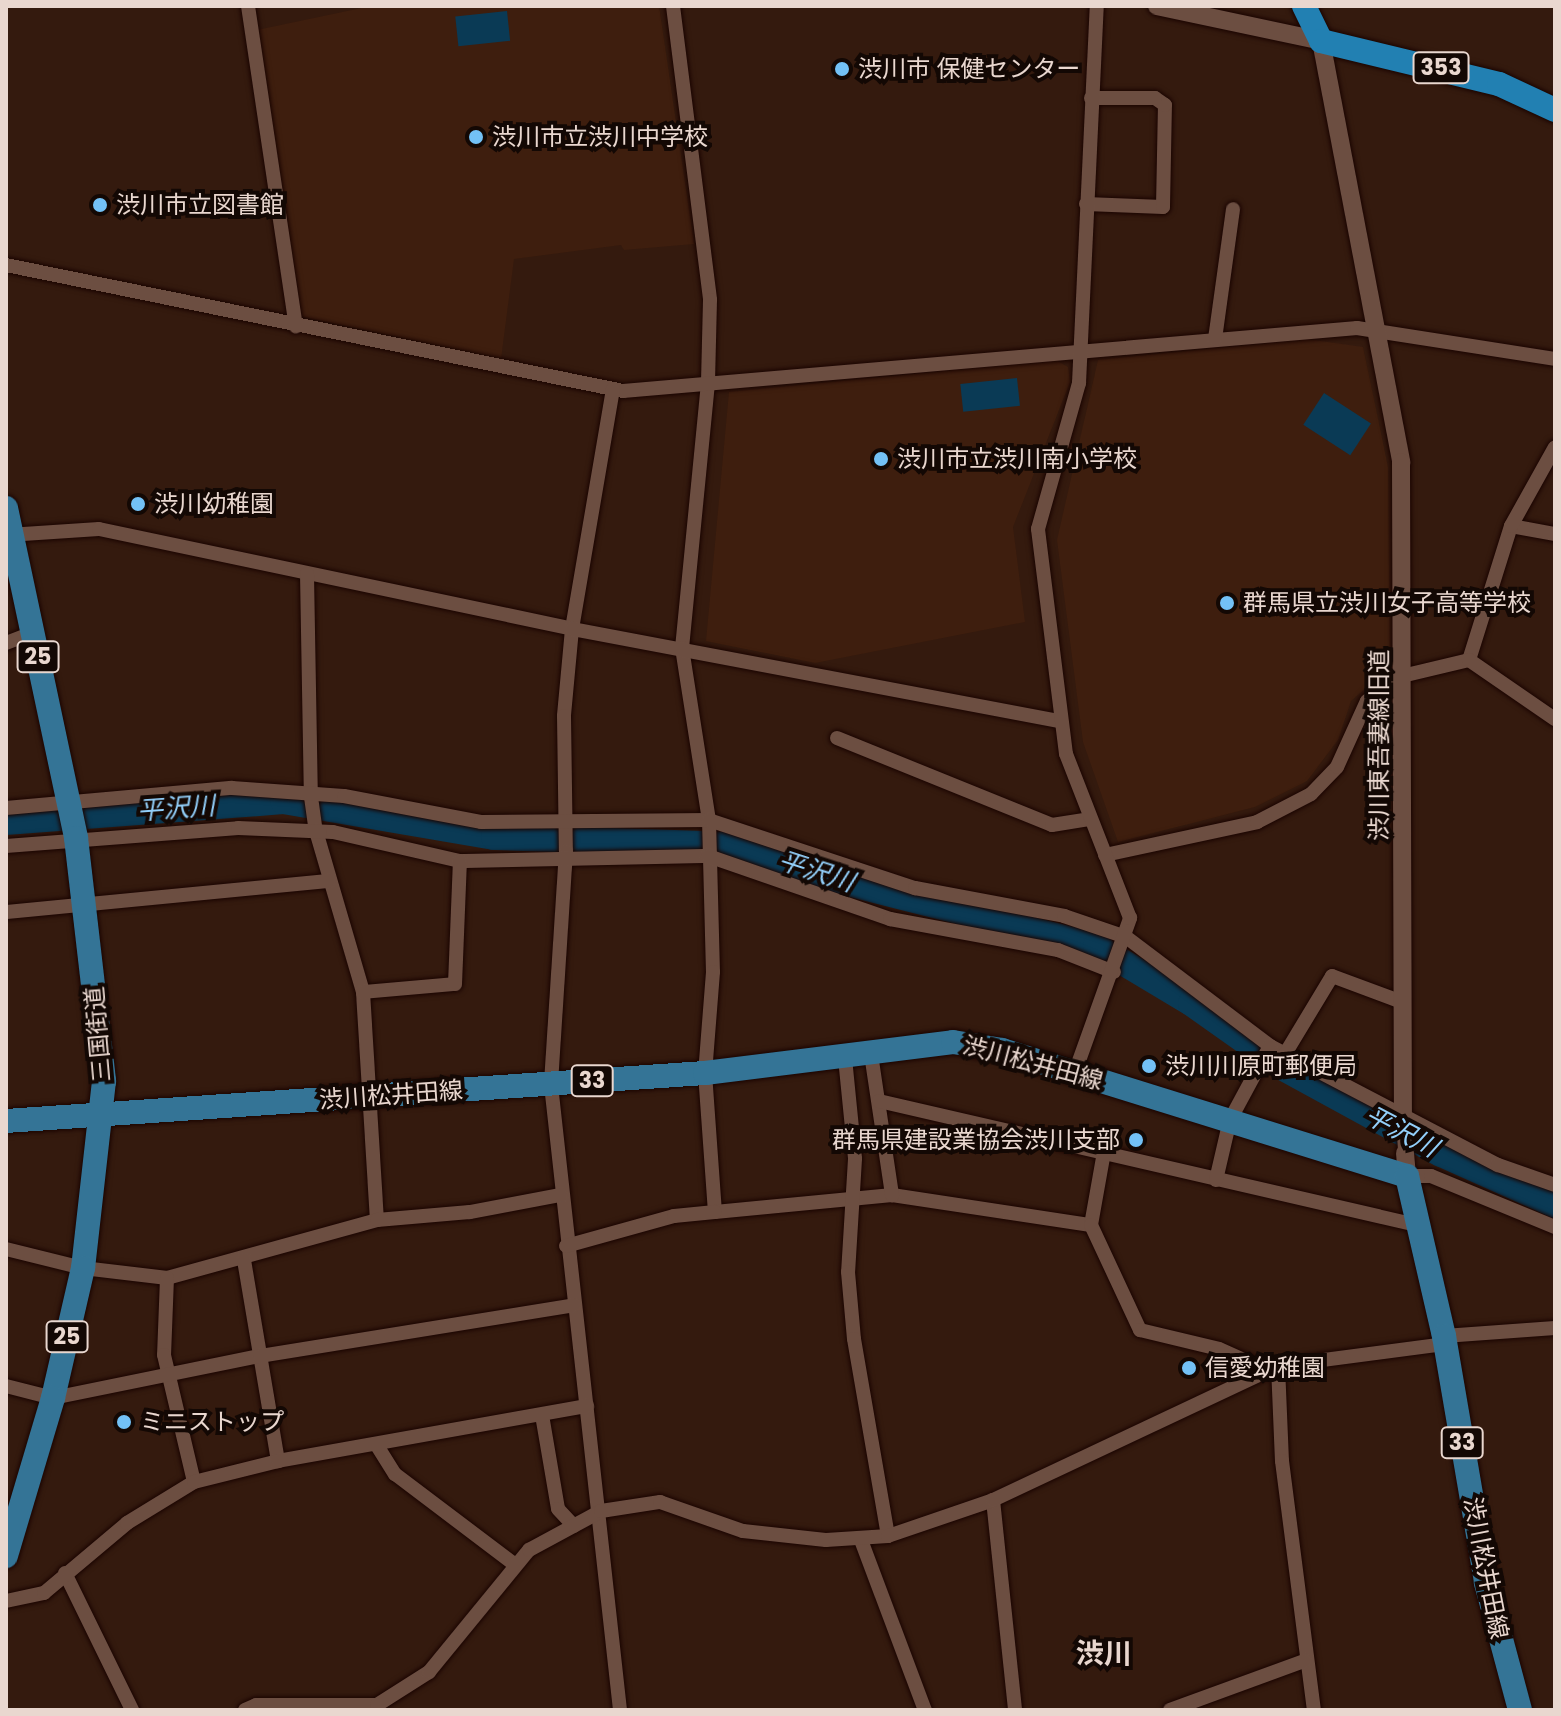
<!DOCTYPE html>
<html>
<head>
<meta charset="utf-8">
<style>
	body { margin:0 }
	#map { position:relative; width:1561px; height:1716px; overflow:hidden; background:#341a0e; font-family:Poppins,"Noto Sans JP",sans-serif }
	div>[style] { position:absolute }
	.built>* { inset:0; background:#3e1e0e }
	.water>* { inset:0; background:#0a3a55; transform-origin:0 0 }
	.river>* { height:26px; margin:-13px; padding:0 13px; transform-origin:13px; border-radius:13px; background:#0a3a55 }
	.roads { filter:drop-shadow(0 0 2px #1a0400) drop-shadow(0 0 2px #1a0400) }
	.minor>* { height:14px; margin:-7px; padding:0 7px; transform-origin:7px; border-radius:7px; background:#6c4e41 }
	.tertiary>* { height:18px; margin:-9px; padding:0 9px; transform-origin:9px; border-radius:9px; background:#6c4e41 }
	.primary>* { height:24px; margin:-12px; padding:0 12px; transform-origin:12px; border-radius:12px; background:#347496 }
	.trunk>* { height:24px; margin:-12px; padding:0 12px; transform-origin:12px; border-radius:12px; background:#2280b2 }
	.dots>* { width:22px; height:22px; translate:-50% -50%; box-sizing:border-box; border:4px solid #130804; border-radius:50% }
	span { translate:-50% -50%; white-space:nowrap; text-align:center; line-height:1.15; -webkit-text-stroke:8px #130804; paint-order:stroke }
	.shield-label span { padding:2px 6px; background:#130804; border:2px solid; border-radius:6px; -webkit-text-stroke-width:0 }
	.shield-label { font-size:22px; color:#e9d7cf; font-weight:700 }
	.poi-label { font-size:24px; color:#e9d7cf }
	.left { translate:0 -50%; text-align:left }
	.right { translate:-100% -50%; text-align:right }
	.street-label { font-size:24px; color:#e9d7cf }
	.water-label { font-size:26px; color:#92cffa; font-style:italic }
	.quarter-label { font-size:28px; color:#e9d7cf; font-weight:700 }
	.frame { position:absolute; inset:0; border:8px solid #e9d7cf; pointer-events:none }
</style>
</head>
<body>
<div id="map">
	<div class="built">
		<i style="clip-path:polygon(371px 6px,659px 6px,694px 244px,624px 250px,621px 245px,514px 259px,501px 359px,300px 316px,257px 30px)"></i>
		<i style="clip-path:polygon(1307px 339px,1363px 347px,1388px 467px,1390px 667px,1351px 701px,1338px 740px,1307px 781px,1255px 807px,1118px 842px,1083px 742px,1057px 540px,1098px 360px)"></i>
		<i style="clip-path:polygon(1056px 360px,1068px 367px,1070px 382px,1013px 527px,1025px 622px,815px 663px,706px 641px,729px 392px)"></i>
	</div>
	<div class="water">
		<i style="left:507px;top:11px;width:30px;height:52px;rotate:84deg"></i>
		<i style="left:1017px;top:378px;width:28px;height:57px;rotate:84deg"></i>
		<i style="left:1324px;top:393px;width:56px;height:38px;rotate:33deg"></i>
	</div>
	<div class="river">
		<i style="left:6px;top:822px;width:278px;rotate:-4.3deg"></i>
		<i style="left:283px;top:801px;width:214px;rotate:9.7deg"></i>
		<i style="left:494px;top:837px;width:241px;rotate:1.9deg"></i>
		<i style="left:735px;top:845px;width:102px;rotate:19.5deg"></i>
		<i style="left:831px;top:879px;width:273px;rotate:14.2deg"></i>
		<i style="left:1096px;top:946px;width:111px;rotate:31deg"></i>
		<i style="left:1191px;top:1003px;width:109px;rotate:35.3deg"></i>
		<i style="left:1280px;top:1066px;width:183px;rotate:28.7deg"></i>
		<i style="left:1441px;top:1154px;width:125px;rotate:24.1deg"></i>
	</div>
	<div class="roads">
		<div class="minor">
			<i style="left:248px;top:6px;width:324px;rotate:81.5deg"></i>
			<i style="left:673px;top:6px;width:296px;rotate:82.8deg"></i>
			<i style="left:710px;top:300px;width:83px;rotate:91.4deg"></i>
			<i style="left:708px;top:383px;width:266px;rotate:95.6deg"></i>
			<i style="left:682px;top:648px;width:174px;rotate:81.1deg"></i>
			<i style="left:709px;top:820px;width:152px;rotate:88.5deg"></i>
			<i style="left:713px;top:972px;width:101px;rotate:94.5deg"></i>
			<i style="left:705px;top:1073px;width:139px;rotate:85.9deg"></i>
			<i style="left:715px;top:1212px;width:178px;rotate:-5.5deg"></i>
			<i style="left:892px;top:1195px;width:201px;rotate:8.6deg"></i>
			<i style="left:1086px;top:204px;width:77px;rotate:2.2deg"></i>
			<i style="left:1163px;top:207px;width:102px;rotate:-88.9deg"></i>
			<i style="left:1165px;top:105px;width:12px;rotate:-145deg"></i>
			<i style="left:1155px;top:98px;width:64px;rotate:180deg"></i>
			<i style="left:6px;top:265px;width:630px;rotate:11.54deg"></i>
			<i style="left:623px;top:391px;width:737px;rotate:-4.91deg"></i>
			<i style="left:1357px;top:328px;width:200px;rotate:8.9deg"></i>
			<i style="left:1215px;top:339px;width:131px;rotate:-82.1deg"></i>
			<i style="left:613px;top:389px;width:243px;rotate:99.7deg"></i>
			<i style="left:572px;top:629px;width:87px;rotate:95.3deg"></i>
			<i style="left:564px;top:716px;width:135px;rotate:89.2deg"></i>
			<i style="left:566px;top:851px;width:234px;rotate:93.7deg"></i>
			<i style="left:551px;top:1085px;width:629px;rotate:83.7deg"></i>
			<i style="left:1511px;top:526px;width:45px;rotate:10.3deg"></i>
			<i style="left:8px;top:535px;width:91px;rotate:-3.8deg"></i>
			<i style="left:99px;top:529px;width:483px;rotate:11.9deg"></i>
			<i style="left:572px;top:629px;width:497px;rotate:10.7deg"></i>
			<i style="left:307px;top:574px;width:223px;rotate:89deg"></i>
			<i style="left:311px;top:797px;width:34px;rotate:82deg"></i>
			<i style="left:316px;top:831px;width:168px;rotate:73.7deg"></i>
			<i style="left:363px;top:992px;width:228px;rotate:86.5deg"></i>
			<i style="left:6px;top:643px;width:28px;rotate:-21deg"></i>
			<i style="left:1469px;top:660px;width:140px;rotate:-72.6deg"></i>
			<i style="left:1511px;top:526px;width:90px;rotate:-60.9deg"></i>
			<i style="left:837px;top:738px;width:232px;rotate:22deg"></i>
			<i style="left:1052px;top:825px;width:39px;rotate:-9deg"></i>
			<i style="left:6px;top:808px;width:227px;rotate:-5.1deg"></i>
			<i style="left:232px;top:788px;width:112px;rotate:4.1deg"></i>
			<i style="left:344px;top:796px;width:139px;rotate:10.7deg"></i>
			<i style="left:481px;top:822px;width:228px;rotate:-0.5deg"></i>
			<i style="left:709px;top:820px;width:217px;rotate:18.3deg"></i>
			<i style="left:915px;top:888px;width:152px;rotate:10.6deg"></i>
			<i style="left:1064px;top:916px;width:65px;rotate:18.7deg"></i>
			<i style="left:1126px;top:937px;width:181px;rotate:37.1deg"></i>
			<i style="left:1270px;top:1046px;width:257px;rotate:27.6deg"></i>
			<i style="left:1498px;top:1165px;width:60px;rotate:19.3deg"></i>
			<i style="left:6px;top:846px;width:233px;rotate:-4.4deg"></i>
			<i style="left:238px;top:828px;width:95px;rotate:2.4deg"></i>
			<i style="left:333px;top:832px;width:130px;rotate:12.9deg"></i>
			<i style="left:460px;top:861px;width:248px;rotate:-1.2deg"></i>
			<i style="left:708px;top:856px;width:193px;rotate:19.1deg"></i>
			<i style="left:890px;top:919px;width:171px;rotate:10.5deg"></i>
			<i style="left:1058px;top:950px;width:60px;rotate:21.4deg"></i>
			<i style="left:1105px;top:855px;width:156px;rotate:-12.2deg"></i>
			<i style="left:1257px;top:822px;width:61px;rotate:-27.4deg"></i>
			<i style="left:1311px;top:794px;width:37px;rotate:-46deg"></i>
			<i style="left:1337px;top:767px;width:72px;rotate:-65.6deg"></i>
			<i style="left:1367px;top:701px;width:43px;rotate:-35.5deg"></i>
			<i style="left:1402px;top:676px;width:69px;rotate:-13.4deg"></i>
			<i style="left:1469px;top:660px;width:104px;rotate:34.5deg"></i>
			<i style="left:6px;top:912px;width:324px;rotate:-5.5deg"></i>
			<i style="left:363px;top:992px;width:92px;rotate:-5deg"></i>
			<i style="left:455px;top:984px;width:123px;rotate:-87.7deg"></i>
			<i style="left:871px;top:1054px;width:143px;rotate:81.5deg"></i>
			<i style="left:1285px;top:1054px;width:91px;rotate:-58.9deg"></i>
			<i style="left:1332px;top:976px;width:75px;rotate:20.4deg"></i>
			<i style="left:845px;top:1058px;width:101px;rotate:84.3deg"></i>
			<i style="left:855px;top:1159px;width:113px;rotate:93.5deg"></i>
			<i style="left:848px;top:1272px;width:67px;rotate:84.9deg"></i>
			<i style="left:854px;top:1339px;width:200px;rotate:80.2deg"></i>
			<i style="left:1075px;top:1072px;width:164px;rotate:-70.3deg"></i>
			<i style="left:1130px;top:918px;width:176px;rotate:-111.3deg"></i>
			<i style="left:1066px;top:754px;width:227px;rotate:-97.1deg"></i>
			<i style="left:1038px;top:529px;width:152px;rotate:-74.3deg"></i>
			<i style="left:1079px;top:383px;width:377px;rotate:-87.3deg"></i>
			<i style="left:879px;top:1101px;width:556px;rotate:12.99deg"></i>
			<i style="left:1403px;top:1121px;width:32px;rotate:86deg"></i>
			<i style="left:1104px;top:1152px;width:74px;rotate:100.1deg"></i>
			<i style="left:1091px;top:1225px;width:116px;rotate:65deg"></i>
			<i style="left:1140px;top:1330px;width:81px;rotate:13.5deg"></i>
			<i style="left:1219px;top:1349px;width:36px;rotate:24deg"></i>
			<i style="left:1252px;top:1364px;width:26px;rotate:4deg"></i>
			<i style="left:1278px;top:1366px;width:95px;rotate:87.6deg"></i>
			<i style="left:1282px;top:1461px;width:251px;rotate:82.7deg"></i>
			<i style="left:1407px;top:1176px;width:24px"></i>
			<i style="left:1431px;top:1176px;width:134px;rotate:22.4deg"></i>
			<i style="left:1216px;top:1180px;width:62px;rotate:-76.9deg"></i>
			<i style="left:1230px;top:1120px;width:84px;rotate:-61.6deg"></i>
			<i style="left:566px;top:1246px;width:112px;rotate:-15.5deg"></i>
			<i style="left:674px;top:1216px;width:41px;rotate:-5.6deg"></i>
			<i style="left:6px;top:1249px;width:79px;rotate:13.9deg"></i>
			<i style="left:83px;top:1268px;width:85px;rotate:6.8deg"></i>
			<i style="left:167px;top:1278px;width:218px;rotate:-15.4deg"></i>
			<i style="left:377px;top:1220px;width:93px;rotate:-4.9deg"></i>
			<i style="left:470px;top:1212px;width:92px;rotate:-10.7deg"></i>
			<i style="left:244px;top:1260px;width:204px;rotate:80.4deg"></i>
			<i style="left:167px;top:1278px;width:77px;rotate:92.2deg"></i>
			<i style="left:164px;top:1355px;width:130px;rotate:76.7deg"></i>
			<i style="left:1444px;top:1336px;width:111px;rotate:-4.1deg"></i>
			<i style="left:6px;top:1386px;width:49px;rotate:14.3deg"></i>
			<i style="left:53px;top:1398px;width:211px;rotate:-11.5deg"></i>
			<i style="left:260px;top:1356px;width:318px;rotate:-9.2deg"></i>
			<i style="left:542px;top:1415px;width:95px;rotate:80.3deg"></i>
			<i style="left:558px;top:1509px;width:23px;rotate:47deg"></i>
			<i style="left:376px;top:1444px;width:36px;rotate:58deg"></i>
			<i style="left:395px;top:1474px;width:149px;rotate:37.1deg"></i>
			<i style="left:993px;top:1500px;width:211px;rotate:84deg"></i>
			<i style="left:861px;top:1540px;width:182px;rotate:69.4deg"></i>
			<i style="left:65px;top:1573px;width:153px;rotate:63.9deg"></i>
			<i style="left:6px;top:1601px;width:39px;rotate:-12deg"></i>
			<i style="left:44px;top:1593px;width:109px;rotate:-40.1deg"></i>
			<i style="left:127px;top:1523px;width:79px;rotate:-31.5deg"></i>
			<i style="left:194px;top:1482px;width:87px;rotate:-14deg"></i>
			<i style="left:278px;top:1461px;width:314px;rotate:-10.1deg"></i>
			<i style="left:245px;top:1710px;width:12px;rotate:-24deg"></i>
			<i style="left:256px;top:1705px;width:121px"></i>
			<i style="left:377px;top:1705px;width:62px;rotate:-32.4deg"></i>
			<i style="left:429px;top:1672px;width:158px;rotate:-50.7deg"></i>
			<i style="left:529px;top:1550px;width:82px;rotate:-28.4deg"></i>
			<i style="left:601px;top:1511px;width:60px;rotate:-8.7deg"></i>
			<i style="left:660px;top:1502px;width:88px;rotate:19.3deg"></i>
			<i style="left:743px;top:1531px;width:83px;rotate:6.2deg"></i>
			<i style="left:826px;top:1540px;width:62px;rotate:-3.7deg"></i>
			<i style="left:888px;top:1536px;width:111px;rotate:-18.9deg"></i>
			<i style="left:993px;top:1500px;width:315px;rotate:-25.2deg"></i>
			<i style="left:1278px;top:1366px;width:168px;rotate:-7.5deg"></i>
			<i style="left:1170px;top:1710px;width:143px;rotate:-20.1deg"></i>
		</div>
		<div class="tertiary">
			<i style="left:1157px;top:6px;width:168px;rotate:12deg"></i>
			<i style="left:1321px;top:41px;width:429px;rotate:79.2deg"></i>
			<i style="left:1401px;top:462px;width:659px;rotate:89.83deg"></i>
			<i style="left:1405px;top:1153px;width:23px;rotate:85deg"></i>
		</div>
		<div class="primary">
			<i style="left:6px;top:508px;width:337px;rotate:78deg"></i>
			<i style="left:76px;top:838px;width:245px;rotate:83.4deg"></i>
			<i style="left:104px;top:1081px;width:188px;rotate:96.4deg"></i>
			<i style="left:83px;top:1268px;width:133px;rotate:103deg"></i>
			<i style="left:53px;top:1398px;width:165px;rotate:106.6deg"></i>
			<i style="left:6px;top:1121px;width:701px;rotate:-3.93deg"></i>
			<i style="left:705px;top:1073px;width:250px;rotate:-7.1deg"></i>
			<i style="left:953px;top:1042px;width:50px;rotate:9.3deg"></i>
			<i style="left:1002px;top:1050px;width:424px;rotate:17.3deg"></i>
			<i style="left:1407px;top:1176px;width:164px;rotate:77deg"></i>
			<i style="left:1444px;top:1336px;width:251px;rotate:80.3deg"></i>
			<i style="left:1486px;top:1583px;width:131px;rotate:75deg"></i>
		</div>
		<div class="trunk">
			<i style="left:1304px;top:6px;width:39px;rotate:64deg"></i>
			<i style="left:1321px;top:41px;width:183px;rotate:13.6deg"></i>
			<i style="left:1499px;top:84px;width:62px;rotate:24.9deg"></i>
		</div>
	</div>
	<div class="dots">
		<i style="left:842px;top:69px;background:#73c1f6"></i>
		<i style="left:476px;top:137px;background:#73c1f6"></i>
		<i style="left:100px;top:205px;background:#73c1f6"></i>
		<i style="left:881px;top:459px;background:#73c1f6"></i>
		<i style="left:138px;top:504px;background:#73c1f6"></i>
		<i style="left:1227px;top:603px;background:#73c1f6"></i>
		<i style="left:1149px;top:1066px;background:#73c1f6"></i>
		<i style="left:1136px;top:1140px;background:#73c1f6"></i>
		<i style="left:1189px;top:1368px;background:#73c1f6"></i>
		<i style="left:124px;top:1422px;background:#73c1f6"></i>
	</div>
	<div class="shield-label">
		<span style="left:1441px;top:68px">353</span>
		<span style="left:38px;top:657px">25</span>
		<span style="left:592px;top:1081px">33</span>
		<span style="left:67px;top:1337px">25</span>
		<span style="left:1462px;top:1443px">33</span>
	</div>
	<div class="poi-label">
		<span class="left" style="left:858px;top:69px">渋川市 保健センター</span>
		<span class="left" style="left:492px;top:137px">渋川市立渋川中学校</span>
		<span class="left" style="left:116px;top:205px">渋川市立図書館</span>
		<span class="left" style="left:897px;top:459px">渋川市立渋川南小学校</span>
		<span class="left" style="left:154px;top:504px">渋川幼稚園</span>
		<span class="left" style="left:1243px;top:603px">群馬県立渋川女子高等学校</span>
		<span class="left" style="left:1165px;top:1066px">渋川川原町郵便局</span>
		<span class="right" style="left:1120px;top:1140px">群馬県建設業協会渋川支部</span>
		<span class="left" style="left:1205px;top:1368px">信愛幼稚園</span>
		<span class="left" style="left:140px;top:1422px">ミニストップ</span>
	</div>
	<div class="street-label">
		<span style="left:1379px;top:745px;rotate:-90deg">渋川東吾妻線旧道</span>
		<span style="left:98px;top:1034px;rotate:-95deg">三国街道</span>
		<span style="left:1033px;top:1063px;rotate:15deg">渋川松井田線</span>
		<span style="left:391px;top:1095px;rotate:-4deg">渋川松井田線</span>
		<span style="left:1486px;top:1568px;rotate:79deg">渋川松井田線</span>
	</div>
	<div class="water-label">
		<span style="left:176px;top:809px;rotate:-4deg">平沢川</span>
		<span style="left:816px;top:872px;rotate:18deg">平沢川</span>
		<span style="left:1401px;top:1132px;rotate:28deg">平沢川</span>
	</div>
	<div class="quarter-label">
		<span style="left:1104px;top:1654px">渋川</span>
	</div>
	<div class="frame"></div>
</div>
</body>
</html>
